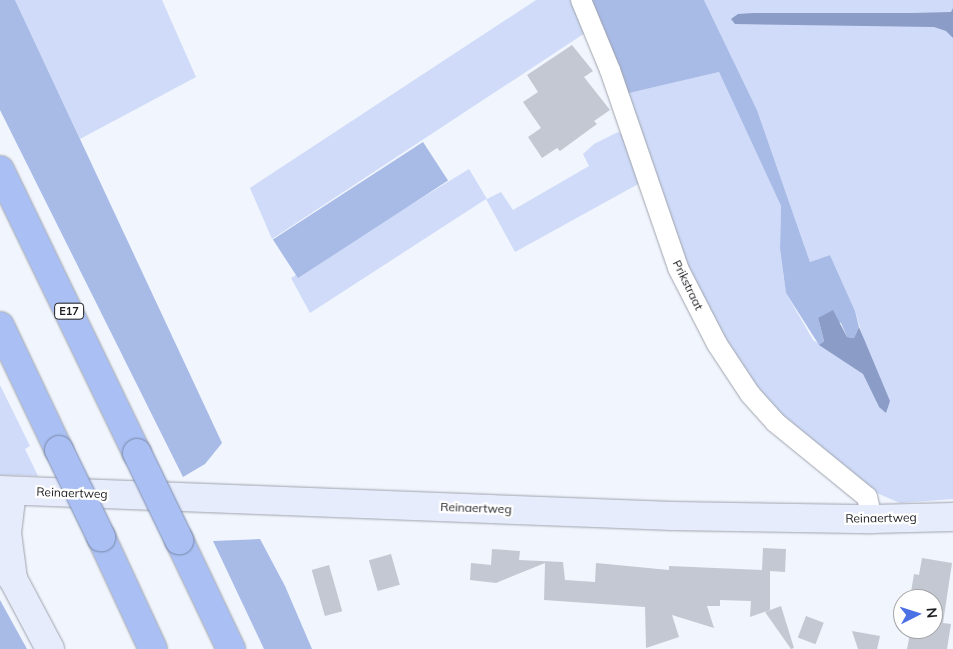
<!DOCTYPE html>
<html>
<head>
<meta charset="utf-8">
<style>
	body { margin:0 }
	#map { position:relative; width:953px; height:649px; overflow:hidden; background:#f1f5fd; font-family:Mulish,sans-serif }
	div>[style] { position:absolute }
	.green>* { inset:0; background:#cfdbf8 }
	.forest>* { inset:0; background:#a8bae6; transform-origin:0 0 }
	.water>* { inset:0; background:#8b9cc7 }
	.building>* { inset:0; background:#c4c8d2; transform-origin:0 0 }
	.roads { filter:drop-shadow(0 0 1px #9fa3ad) drop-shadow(0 0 1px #9fa3ad) }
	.street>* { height:20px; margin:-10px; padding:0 10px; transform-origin:10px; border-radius:10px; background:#fff }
	.secondary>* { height:28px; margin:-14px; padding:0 14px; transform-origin:14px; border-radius:14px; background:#e6ecfc }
	.highway>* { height:28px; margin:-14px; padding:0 14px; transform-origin:14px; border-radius:14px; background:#aac0f4 }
	.bridges { filter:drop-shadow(0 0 1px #7887aa) drop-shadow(0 0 1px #7887aa) }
	.highway-bridge>* { height:28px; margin:-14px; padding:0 14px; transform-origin:14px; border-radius:14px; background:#aac0f4 }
	span { translate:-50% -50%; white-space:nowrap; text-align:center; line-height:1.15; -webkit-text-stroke:4.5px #fff; paint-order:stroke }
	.shield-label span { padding:1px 4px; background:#fff; border:1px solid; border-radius:4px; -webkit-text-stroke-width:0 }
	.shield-label { font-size:11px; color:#1b1c20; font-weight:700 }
	.street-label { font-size:12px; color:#1b1c20 }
	.north { position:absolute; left:893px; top:589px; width:50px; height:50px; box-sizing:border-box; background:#fff; border:1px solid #a4a4a6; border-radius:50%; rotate:85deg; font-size:14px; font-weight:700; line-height:20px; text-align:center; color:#1b1c20 }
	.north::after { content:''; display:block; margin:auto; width:18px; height:22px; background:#4c71e5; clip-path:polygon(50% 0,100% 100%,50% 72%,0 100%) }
</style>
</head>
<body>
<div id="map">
	<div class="green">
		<i style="clip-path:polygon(15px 0,162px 0,196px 77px,80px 139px)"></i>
		<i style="clip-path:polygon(536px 0,573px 0,588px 31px,272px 239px,250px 188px)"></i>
		<i style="clip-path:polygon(704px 0,953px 0,953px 499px,900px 503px,879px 494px,825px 455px,774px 410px,747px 376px,688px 271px,625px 94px,719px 72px,781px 206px,780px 250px,786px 293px,813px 340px,863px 374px,879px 407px,887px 395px,870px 360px,855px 311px,830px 255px,810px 262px,757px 110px)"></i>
		<i style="clip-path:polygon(618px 132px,624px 136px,640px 183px,515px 252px,486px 199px,310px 313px,291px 278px,469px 169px,487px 199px,501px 192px,513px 210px,589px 166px,583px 154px,594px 144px)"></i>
		<i style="clip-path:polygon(0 385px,30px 446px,25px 449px,38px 476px,0 475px)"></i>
	</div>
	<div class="forest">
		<i style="clip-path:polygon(0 0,15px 0,222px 443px,205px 464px,183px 477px,0 110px)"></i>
		<i style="clip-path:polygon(573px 0,704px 0,757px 110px,810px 262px,830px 255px,855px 311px,859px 327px,854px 338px,847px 337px,841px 323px,818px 318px,824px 341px,819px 345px,786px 293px,780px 249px,781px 206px,719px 72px,625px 94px)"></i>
		<i style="left:423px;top:142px;width:46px;height:179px;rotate:57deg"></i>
		<i style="clip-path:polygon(260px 539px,285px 586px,312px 649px,264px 649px,213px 541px)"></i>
		<i style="clip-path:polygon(0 600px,27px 649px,0 649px)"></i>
	</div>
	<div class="water">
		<i style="clip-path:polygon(953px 8px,953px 38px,946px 31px,934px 27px,735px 24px,731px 19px,738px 14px,753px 13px,912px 13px,951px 12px)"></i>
		<i style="clip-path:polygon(833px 310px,847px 337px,854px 338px,859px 327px,890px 401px,886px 413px,879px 407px,863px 374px,819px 345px,824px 341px,818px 318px)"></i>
	</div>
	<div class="building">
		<i style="clip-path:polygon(572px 45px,593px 71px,584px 77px,610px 110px,594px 121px,597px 124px,560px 151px,557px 148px,542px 158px,528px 137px,541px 128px,523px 102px,538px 92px,527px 75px)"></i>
		<i style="clip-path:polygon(763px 548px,786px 549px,785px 572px,770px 571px,770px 610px,750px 617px,751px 601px,720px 600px,720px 606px,707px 606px,714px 628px,672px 615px,679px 637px,646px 648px,645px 607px,544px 600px,545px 563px,496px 583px,470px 580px,471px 563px,491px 565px,492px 549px,520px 551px,519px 560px,563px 562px,565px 580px,595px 582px,596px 563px,669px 570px,669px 566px,762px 570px)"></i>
		<i style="left:391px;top:554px;width:32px;height:23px;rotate:74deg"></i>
		<i style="clip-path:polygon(922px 558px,952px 563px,943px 623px,951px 624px,947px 649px,907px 649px,911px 629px,933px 629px,933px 599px,911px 592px,914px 574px,919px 575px)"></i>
		<i style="left:329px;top:565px;width:48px;height:18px;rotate:74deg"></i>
		<i style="clip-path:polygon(781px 606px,794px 648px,791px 649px,765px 612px)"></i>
		<i style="left:806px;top:616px;width:19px;height:23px;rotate:21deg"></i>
		<i style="clip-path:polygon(852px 631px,880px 636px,877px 649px,858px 649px)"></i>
	</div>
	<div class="roads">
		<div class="street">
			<i style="left:581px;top:0;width:76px;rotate:67.5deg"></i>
			<i style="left:610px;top:70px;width:209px;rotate:71deg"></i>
			<i style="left:678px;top:268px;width:85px;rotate:62.8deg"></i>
			<i style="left:717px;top:344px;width:60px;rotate:56.6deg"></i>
			<i style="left:750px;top:394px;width:38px;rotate:48deg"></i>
			<i style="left:775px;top:422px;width:119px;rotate:39.2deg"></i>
			<i style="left:867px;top:497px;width:23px;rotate:77deg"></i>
		</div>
		<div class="secondary">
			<i style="left:0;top:490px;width:673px;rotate:2.22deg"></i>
			<i style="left:672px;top:516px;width:200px;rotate:0.9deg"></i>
			<i style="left:872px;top:519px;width:81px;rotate:-1.4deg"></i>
			<i style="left:12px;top:491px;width:42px;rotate:96.8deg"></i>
			<i style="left:7px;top:533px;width:46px;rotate:82.6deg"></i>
			<i style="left:0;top:563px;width:21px;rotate:51deg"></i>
			<i style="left:13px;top:579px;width:79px;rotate:62.1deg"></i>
		</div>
		<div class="highway">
			<i style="left:0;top:170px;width:314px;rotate:64.2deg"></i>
			<i style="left:0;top:326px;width:137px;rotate:64.6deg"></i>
			<i style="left:101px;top:537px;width:123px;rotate:65.1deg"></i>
			<i style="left:179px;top:540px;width:121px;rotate:64.5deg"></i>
		</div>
	</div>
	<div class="bridges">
		<div class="highway-bridge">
			<i style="left:59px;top:450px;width:97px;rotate:64.2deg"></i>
			<i style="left:137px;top:453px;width:97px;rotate:64.2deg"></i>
		</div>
	</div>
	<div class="shield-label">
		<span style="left:69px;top:311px">E17</span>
	</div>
	<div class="street-label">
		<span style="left:688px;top:285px;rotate:64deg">Prikstraat</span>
		<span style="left:72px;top:493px;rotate:2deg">Reinaertweg</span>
		<span style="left:476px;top:508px;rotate:2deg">Reinaertweg</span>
		<span style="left:881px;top:518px;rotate:-1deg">Reinaertweg</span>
	</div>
	<div class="north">N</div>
</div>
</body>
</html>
